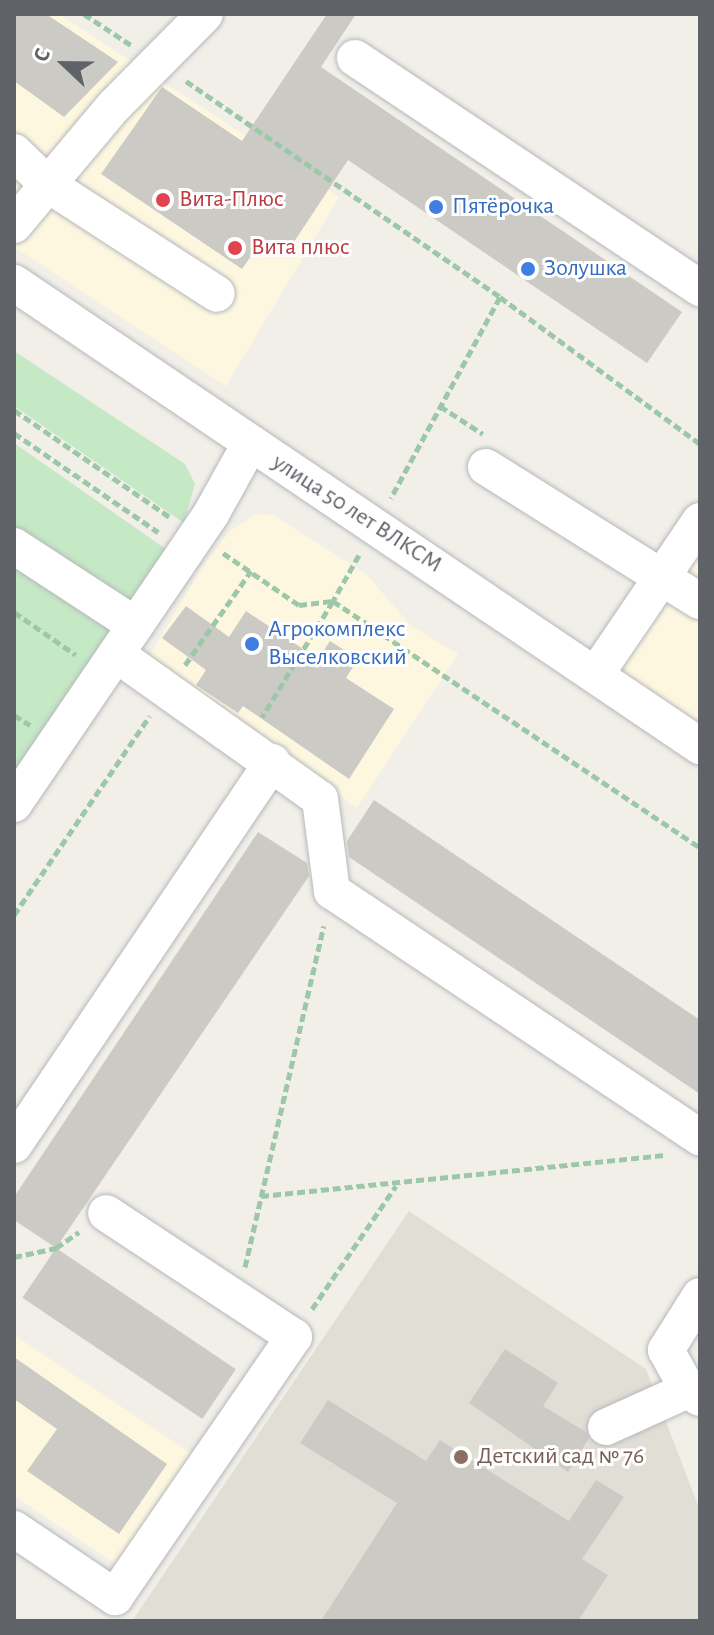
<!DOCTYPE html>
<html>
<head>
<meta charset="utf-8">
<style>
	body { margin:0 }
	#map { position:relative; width:714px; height:1635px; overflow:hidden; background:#f1efe8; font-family:"Alegreya Sans",sans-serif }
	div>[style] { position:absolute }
	.commercial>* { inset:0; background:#fef7e0 }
	.education>* { inset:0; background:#e1ded6 }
	.green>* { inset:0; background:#c5e8c5 }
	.building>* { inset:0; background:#cccac5; transform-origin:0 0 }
	.path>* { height:5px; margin-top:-2.5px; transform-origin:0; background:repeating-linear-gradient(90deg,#9cc7a9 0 8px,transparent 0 12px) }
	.roads { filter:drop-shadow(0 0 2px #b5b8bc) drop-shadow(0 0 2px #b5b8bc) }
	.minor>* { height:36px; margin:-18px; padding:0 18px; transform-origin:18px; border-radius:18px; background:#fff }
	.dots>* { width:22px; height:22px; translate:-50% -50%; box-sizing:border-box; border:4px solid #fff; border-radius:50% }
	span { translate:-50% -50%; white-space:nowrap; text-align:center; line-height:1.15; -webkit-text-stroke:6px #fff; paint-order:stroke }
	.health-label { font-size:24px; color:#be3a42 }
	.left { translate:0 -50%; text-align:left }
	.shop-label { font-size:24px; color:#366cbe }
	.street-label { font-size:24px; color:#5f6368 }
	.education-label { font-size:24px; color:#785e54 }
	.frame { position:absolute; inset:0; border:16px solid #5f6368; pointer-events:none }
	.north { position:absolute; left:24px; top:24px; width:80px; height:80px; -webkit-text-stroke:6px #fff; paint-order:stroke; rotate:292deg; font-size:22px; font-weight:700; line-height:32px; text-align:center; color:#5f6368 }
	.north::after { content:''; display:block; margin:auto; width:28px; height:36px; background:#5f6368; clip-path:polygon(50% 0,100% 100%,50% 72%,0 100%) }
</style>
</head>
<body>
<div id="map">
	<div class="commercial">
		<i style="clip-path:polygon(14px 14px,59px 14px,339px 197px,226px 386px,14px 247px)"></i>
		<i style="clip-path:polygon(256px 514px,275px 516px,366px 574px,411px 626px,458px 654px,357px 808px,147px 660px,202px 567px,230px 531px)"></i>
		<i style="clip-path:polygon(700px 540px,700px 729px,629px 681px,621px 660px)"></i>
		<i style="clip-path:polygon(14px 1335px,198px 1458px,120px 1567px,14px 1496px)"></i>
	</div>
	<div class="education">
		<i style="clip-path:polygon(409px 1211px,646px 1369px,700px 1511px,700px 1621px,132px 1621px)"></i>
	</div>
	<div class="green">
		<i style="clip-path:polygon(14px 351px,185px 464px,195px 484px,184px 523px,14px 406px)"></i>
		<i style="clip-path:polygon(14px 443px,173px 554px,14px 785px)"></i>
	</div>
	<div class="building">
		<i style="clip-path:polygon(14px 14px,46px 14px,118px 62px,64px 117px,14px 81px)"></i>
		<i style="clip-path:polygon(327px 14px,356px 14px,321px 67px,682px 312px,647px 363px,348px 160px,286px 254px,263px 239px,242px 269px,101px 174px,162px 87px,242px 141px)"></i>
		<i style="clip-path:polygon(186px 606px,229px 637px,246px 611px,318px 659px,330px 641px,358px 659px,346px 678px,394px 709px,349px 779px,243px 706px,238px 713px,196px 685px,206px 670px,162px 638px)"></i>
		<i style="clip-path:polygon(374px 800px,700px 1020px,700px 1094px,349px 857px,347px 841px)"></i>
		<i style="clip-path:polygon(258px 832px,307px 863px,309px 876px,56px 1248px,14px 1220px,14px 1197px)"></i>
		<i style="left:56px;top:1248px;width:217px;height:60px;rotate:34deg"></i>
		<i style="clip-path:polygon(505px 1349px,558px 1383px,543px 1406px,586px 1432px,589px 1438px,568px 1472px,469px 1403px)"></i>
		<i style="clip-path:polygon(14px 1357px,167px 1464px,119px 1534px,27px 1471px,57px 1429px,14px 1399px)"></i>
		<i style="clip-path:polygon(328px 1400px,426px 1461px,440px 1440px,569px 1521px,596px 1480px,624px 1497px,582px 1559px,608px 1575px,578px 1621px,321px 1621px,397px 1503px,300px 1443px)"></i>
	</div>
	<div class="path">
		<i style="left:84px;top:14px;width:56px;rotate:33.4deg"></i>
		<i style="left:186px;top:81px;width:381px;rotate:34.5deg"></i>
		<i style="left:500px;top:297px;width:229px;rotate:118.5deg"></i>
		<i style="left:500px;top:297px;width:248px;rotate:36.3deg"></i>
		<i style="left:440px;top:406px;width:51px;rotate:33.1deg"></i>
		<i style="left:14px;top:410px;width:191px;rotate:34.5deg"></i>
		<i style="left:14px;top:433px;width:175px;rotate:34.5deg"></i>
		<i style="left:223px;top:553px;width:92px;rotate:34.4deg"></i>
		<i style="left:299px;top:605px;width:34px;rotate:-7deg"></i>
		<i style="left:333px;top:601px;width:136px;rotate:121.5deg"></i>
		<i style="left:359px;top:555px;width:53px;rotate:119.5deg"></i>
		<i style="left:333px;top:601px;width:442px;rotate:33.9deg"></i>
		<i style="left:14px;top:612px;width:75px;rotate:34.7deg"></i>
		<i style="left:185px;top:665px;width:115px;rotate:-54.9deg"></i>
		<i style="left:14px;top:715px;width:19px;rotate:32deg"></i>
		<i style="left:14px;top:915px;width:241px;rotate:-55.7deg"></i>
		<i style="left:261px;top:1196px;width:407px;rotate:-5.8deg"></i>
		<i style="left:14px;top:1257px;width:43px;rotate:-12.1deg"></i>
		<i style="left:56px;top:1248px;width:28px;rotate:-35deg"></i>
		<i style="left:245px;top:1267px;width:350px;rotate:-77deg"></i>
		<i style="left:312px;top:1309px;width:149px;rotate:-55.7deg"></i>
	</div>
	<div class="roads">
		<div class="minor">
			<i style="left:355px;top:58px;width:415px;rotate:33.7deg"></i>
			<i style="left:14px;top:152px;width:46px;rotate:44.1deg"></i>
			<i style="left:47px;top:184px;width:202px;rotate:32.9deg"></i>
			<i style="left:14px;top:225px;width:155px;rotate:-50deg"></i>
			<i style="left:114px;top:106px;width:129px;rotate:-45.3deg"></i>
			<i style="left:14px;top:283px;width:828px;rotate:34.02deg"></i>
			<i style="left:486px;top:467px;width:252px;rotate:32.1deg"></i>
			<i style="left:14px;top:546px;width:145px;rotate:33.1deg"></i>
			<i style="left:116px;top:654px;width:250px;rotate:35.4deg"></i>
			<i style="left:320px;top:799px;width:93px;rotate:82.6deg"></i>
			<i style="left:332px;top:891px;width:443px;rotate:33.8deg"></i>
			<i style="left:596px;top:674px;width:185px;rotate:-55.8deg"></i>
			<i style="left:14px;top:804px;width:351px;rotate:-55.8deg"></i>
			<i style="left:211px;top:514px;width:80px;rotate:-60.9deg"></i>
			<i style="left:14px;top:1145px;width:462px;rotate:-56deg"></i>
			<i style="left:700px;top:1296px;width:64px;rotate:122.2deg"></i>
			<i style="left:666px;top:1350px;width:46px;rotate:61.2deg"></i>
			<i style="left:688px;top:1390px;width:14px;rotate:34deg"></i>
			<i style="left:606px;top:1427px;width:90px;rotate:-24.3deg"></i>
			<i style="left:14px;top:1529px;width:122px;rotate:34deg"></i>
			<i style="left:115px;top:1597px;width:316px;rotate:-55.5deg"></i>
			<i style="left:294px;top:1337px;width:225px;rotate:-146.6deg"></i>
		</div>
	</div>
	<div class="dots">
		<i style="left:163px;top:200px;background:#e0444e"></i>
		<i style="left:436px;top:207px;background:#3f7fe0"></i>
		<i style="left:235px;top:248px;background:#e0444e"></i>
		<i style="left:528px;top:269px;background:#3f7fe0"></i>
		<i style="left:252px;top:644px;background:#3f7fe0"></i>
		<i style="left:461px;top:1457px;background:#8d6e63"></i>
	</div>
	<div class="health-label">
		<span class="left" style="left:179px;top:200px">Вита-Плюс</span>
		<span class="left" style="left:251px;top:248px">Вита плюс</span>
	</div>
	<div class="shop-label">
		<span class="left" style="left:452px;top:207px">Пятёрочка</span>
		<span class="left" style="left:544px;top:269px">Золушка</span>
		<span class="left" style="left:268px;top:644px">Агрокомплекс<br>Выселковский</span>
	</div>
	<div class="street-label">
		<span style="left:357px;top:514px;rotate:33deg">улица 50 лет ВЛКСМ</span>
	</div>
	<div class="education-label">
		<span class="left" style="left:477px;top:1457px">Детский сад № 76</span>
	</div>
	<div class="frame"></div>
	<div class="north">С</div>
</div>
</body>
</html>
